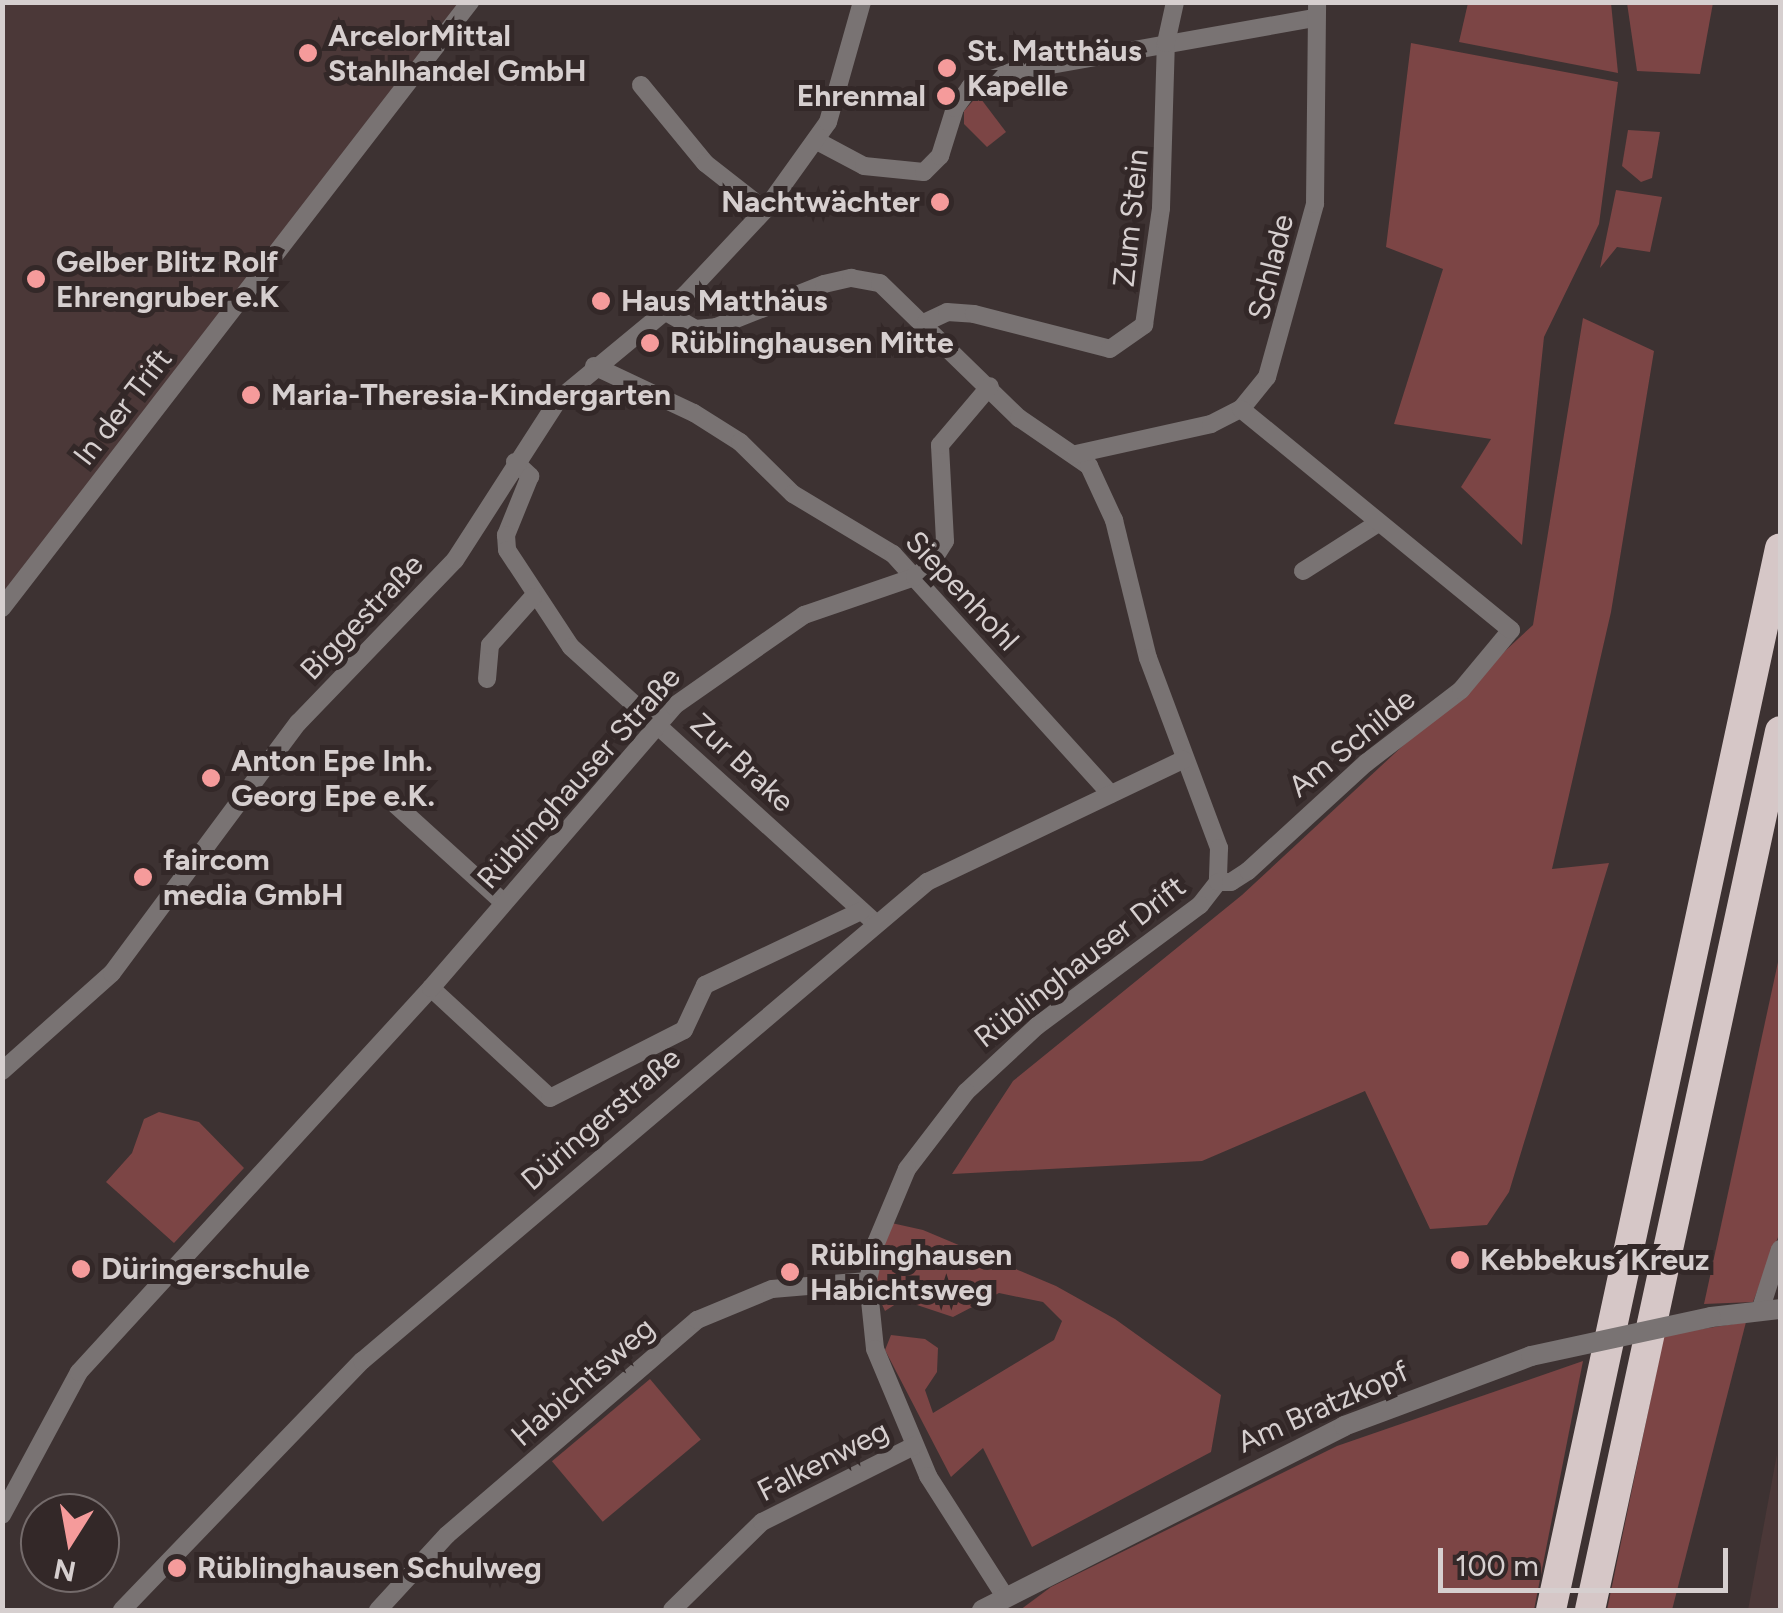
<!DOCTYPE html>
<html>
<head>
<meta charset="utf-8">
<style>
	body { margin:0 }
	#map { position:relative; width:1783px; height:1613px; overflow:hidden; background:#3d3232; font-family:Figtree,sans-serif }
	div>[style] { position:absolute }
	.built>* { inset:0; background:#4b3838 }
	.green>* { inset:0; background:#7c4545; transform-origin:0 0 }
	.minor>* { height:18px; margin:-9px; padding:0 9px; transform-origin:9px; border-radius:9px; background:#797373 }
	.tertiary>* { height:20px; margin:-10px; padding:0 10px; transform-origin:10px; border-radius:10px; background:#797373 }
	.motorway>* { height:30px; margin:-15px; padding:0 15px; transform-origin:15px; border-radius:15px; background:#d6c7c7 }
	.tertiary-bridge>* { height:20px; margin:-10px; padding:0 10px; transform-origin:10px; border-radius:10px; background:#797373 }
	.dots>* { width:28px; height:28px; translate:-50% -50%; box-sizing:border-box; border:5px solid #332828; border-radius:50% }
	span { translate:-50% -50%; white-space:nowrap; text-align:center; line-height:1.15; -webkit-text-stroke:10px #332828; paint-order:stroke }
	.poi-label { font-size:30px; color:#d6cfcf; font-weight:700 }
	.left { translate:0 -50%; text-align:left }
	.right { translate:-100% -50%; text-align:right }
	.street-label { font-size:30px; color:#d6cfcf }
	.frame { position:absolute; inset:0; border:5px solid #d6cfcf; pointer-events:none }
	.north { position:absolute; left:20px; top:1493px; width:100px; height:100px; box-sizing:border-box; background:#332828; border:2px solid #746b6b; border-radius:50%; rotate:191deg; font-size:28px; font-weight:700; line-height:40px; text-align:center; color:#d6cfcf }
	.north::after { content:''; display:block; margin:auto; width:35px; height:45px; background:#f59b9b; clip-path:polygon(50% 0,100% 100%,50% 72%,0 100%) }
	.scale { position:absolute; left:1438px; top:1548px; width:290px; height:45px; box-sizing:border-box; border:5px solid #d6cfcf; border-top:0; padding-left:12px; font-size:30px; line-height:35px; white-space:nowrap; color:#d6cfcf; -webkit-text-stroke:8px #332828; paint-order:stroke }
</style>
</head>
<body>
<div id="map">
	<div class="built">
		<i style="clip-path:polygon(3px 3px,470px 3px,3px 608px)"></i>
		<i style="clip-path:polygon(1777px 1454px,1780px 1610px,1748px 1610px)"></i>
	</div>
	<div class="green">
		<i style="clip-path:polygon(1468px 3px,1611px 3px,1618px 73px,1459px 42px)"></i>
		<i style="clip-path:polygon(1627px 3px,1713px 3px,1700px 74px,1637px 71px)"></i>
		<i style="clip-path:polygon(1411px 43px,1618px 82px,1599px 224px,1544px 337px,1522px 545px,1461px 487px,1491px 439px,1394px 424px,1443px 269px,1386px 247px)"></i>
		<i style="clip-path:polygon(978px 95px,1006px 132px,987px 147px,964px 124px,964px 111px)"></i>
		<i style="clip-path:polygon(1628px 130px,1660px 132px,1652px 178px,1641px 182px,1622px 166px)"></i>
		<i style="clip-path:polygon(1616px 190px,1662px 197px,1650px 252px,1617px 247px,1600px 268px)"></i>
		<i style="clip-path:polygon(1583px 318px,1654px 351px,1611px 612px,1552px 869px,1609px 863px,1509px 1192px,1487px 1225px,1430px 1229px,1365px 1091px,1202px 1161px,952px 1174px,1013px 1081px,1242px 895px,1533px 625px)"></i>
		<i style="clip-path:polygon(1780px 953px,1780px 1232px,1753px 1302px,1704px 1304px)"></i>
		<i style="clip-path:polygon(159px 1112px,199px 1122px,244px 1168px,174px 1243px,106px 1182px,132px 1153px,144px 1119px)"></i>
		<i style="clip-path:polygon(887px 1222px,923px 1230px,1056px 1286px,1115px 1319px,1221px 1395px,1211px 1452px,1032px 1547px,983px 1448px,951px 1477px,885px 1350px,891px 1335px,925px 1339px,938px 1348px,937px 1372px,925px 1390px,933px 1413px,1054px 1340px,1062px 1321px,1043px 1302px,999px 1293px,953px 1317px,902px 1300px,885px 1311px,874px 1287px)"></i>
		<i style="clip-path:polygon(1746px 1322px,1672px 1610px,1607px 1610px,1664px 1335px)"></i>
		<i style="clip-path:polygon(1583px 1361px,1534px 1610px,1020px 1610px,1051px 1587px,1337px 1446px)"></i>
		<i style="left:650px;top:1379px;width:79px;height:128px;rotate:50deg"></i>
	</div>
	<div class="minor">
		<i style="left:641px;top:85px;width:101px;rotate:50.6deg"></i>
		<i style="left:705px;top:163px;width:76px;rotate:38.1deg"></i>
		<i style="left:817px;top:141px;width:53px;rotate:28deg"></i>
		<i style="left:864px;top:166px;width:60px;rotate:5.7deg"></i>
		<i style="left:924px;top:172px;width:23px;rotate:-45deg"></i>
		<i style="left:940px;top:156px;width:50px;rotate:-72.6deg"></i>
		<i style="left:955px;top:108px;width:26px;rotate:-54deg"></i>
		<i style="left:970px;top:87px;width:44px;rotate:-20.1deg"></i>
		<i style="left:1011px;top:72px;width:307px;rotate:-10.1deg"></i>
		<i style="left:666px;top:312px;width:34px;rotate:30deg"></i>
		<i style="left:695px;top:329px;width:21px;rotate:-5deg"></i>
		<i style="left:716px;top:327px;width:116px;rotate:-21.7deg"></i>
		<i style="left:824px;top:284px;width:28px;rotate:-13deg"></i>
		<i style="left:851px;top:278px;width:29px;rotate:10deg"></i>
		<i style="left:880px;top:283px;width:194px;rotate:44.2deg"></i>
		<i style="left:1019px;top:418px;width:85px;rotate:34.4deg"></i>
		<i style="left:1089px;top:466px;width:60px;rotate:65.2deg"></i>
		<i style="left:1114px;top:520px;width:142px;rotate:76.2deg"></i>
		<i style="left:1148px;top:658px;width:203px;rotate:69.5deg"></i>
		<i style="left:1219px;top:848px;width:34px;rotate:92deg"></i>
		<i style="left:1218px;top:882px;width:29px;rotate:128deg"></i>
		<i style="left:1200px;top:905px;width:203px;rotate:143.4deg"></i>
		<i style="left:1037px;top:1026px;width:97px;rotate:137.1deg"></i>
		<i style="left:966px;top:1092px;width:97px;rotate:127.5deg"></i>
		<i style="left:907px;top:1169px;width:80px;rotate:112.7deg"></i>
		<i style="left:876px;top:1243px;width:39px;rotate:102deg"></i>
		<i style="left:868px;top:1281px;width:68px;rotate:84.1deg"></i>
		<i style="left:875px;top:1349px;width:138px;rotate:67.3deg"></i>
		<i style="left:928px;top:1476px;width:141px;rotate:57.4deg"></i>
		<i style="left:926px;top:322px;width:23px;rotate:-25deg"></i>
		<i style="left:947px;top:312px;width:27px;rotate:4deg"></i>
		<i style="left:974px;top:314px;width:140px;rotate:14.4deg"></i>
		<i style="left:1110px;top:349px;width:42px;rotate:-35.2deg"></i>
		<i style="left:1144px;top:325px;width:118px;rotate:-81.7deg"></i>
		<i style="left:1161px;top:208px;width:165px;rotate:-88.3deg"></i>
		<i style="left:1166px;top:43px;width:42px;rotate:-77.6deg"></i>
		<i style="left:594px;top:366px;width:110px;rotate:25.2deg"></i>
		<i style="left:694px;top:413px;width:54px;rotate:32.2deg"></i>
		<i style="left:740px;top:442px;width:74px;rotate:44.5deg"></i>
		<i style="left:793px;top:494px;width:117px;rotate:31deg"></i>
		<i style="left:893px;top:554px;width:324px;rotate:47.8deg"></i>
		<i style="left:1076px;top:454px;width:138px;rotate:-12.5deg"></i>
		<i style="left:1211px;top:424px;width:34px;rotate:-27deg"></i>
		<i style="left:1241px;top:409px;width:41px;rotate:-50.9deg"></i>
		<i style="left:1267px;top:377px;width:180px;rotate:-74.5deg"></i>
		<i style="left:1315px;top:204px;width:202px;rotate:-89.4deg"></i>
		<i style="left:515px;top:462px;width:21px;rotate:43deg"></i>
		<i style="left:530px;top:476px;width:64px;rotate:112.1deg"></i>
		<i style="left:506px;top:535px;width:15px;rotate:86deg"></i>
		<i style="left:507px;top:550px;width:116px;rotate:56.6deg"></i>
		<i style="left:571px;top:647px;width:412px;rotate:42.2deg"></i>
		<i style="left:1303px;top:571px;width:89px;rotate:-32.6deg"></i>
		<i style="left:2px;top:608px;width:766px;rotate:-52.32deg"></i>
		<i style="left:487px;top:679px;width:34px;rotate:-85deg"></i>
		<i style="left:490px;top:645px;width:64px;rotate:-48.1deg"></i>
		<i style="left:396px;top:805px;width:144px;rotate:42.2deg"></i>
		<i style="left:1218px;top:882px;width:13px"></i>
		<i style="left:1231px;top:882px;width:20px;rotate:-33deg"></i>
		<i style="left:1248px;top:871px;width:160px;rotate:-42.5deg"></i>
		<i style="left:1366px;top:763px;width:120px;rotate:-37.5deg"></i>
		<i style="left:1461px;top:690px;width:78px;rotate:-50.2deg"></i>
		<i style="left:1511px;top:630px;width:349px;rotate:-140.7deg"></i>
		<i style="left:431px;top:988px;width:162px;rotate:42.7deg"></i>
		<i style="left:550px;top:1098px;width:150px;rotate:-26.9deg"></i>
		<i style="left:684px;top:1030px;width:50px;rotate:-65deg"></i>
		<i style="left:705px;top:985px;width:173px;rotate:-25.4deg"></i>
		<i style="left:2px;top:1071px;width:147px;rotate:-41.7deg"></i>
		<i style="left:112px;top:973px;width:312px;rotate:-53.4deg"></i>
		<i style="left:298px;top:723px;width:226px;rotate:-46.1deg"></i>
		<i style="left:455px;top:560px;width:190px;rotate:-57.2deg"></i>
		<i style="left:558px;top:400px;width:166px;rotate:-39.6deg"></i>
		<i style="left:686px;top:294px;width:115px;rotate:-46.8deg"></i>
		<i style="left:765px;top:210px;width:108px;rotate:-54.4deg"></i>
		<i style="left:828px;top:122px;width:125px;rotate:-74.2deg"></i>
		<i style="left:1760px;top:1311px;width:65px;rotate:-72.1deg"></i>
		<i style="left:2px;top:1515px;width:162px;rotate:-61.7deg"></i>
		<i style="left:79px;top:1372px;width:521px;rotate:-47.49deg"></i>
		<i style="left:431px;top:988px;width:372px;rotate:-49.2deg"></i>
		<i style="left:674px;top:706px;width:159px;rotate:-35deg"></i>
		<i style="left:804px;top:615px;width:117px;rotate:-18.9deg"></i>
		<i style="left:915px;top:577px;width:19px;rotate:-39deg"></i>
		<i style="left:930px;top:565px;width:28px;rotate:-58deg"></i>
		<i style="left:945px;top:541px;width:96px;rotate:-93deg"></i>
		<i style="left:940px;top:445px;width:77px;rotate:-49.7deg"></i>
		<i style="left:122px;top:1610px;width:346px;rotate:-46.1deg"></i>
		<i style="left:362px;top:1361px;width:741px;rotate:-40.29deg"></i>
		<i style="left:927px;top:882px;width:284px;rotate:-25.5deg"></i>
		<i style="left:378px;top:1610px;width:102px;rotate:-47.4deg"></i>
		<i style="left:447px;top:1535px;width:330px;rotate:-40.7deg"></i>
		<i style="left:697px;top:1320px;width:81px;rotate:-22.5deg"></i>
		<i style="left:772px;top:1289px;width:96px;rotate:-4.8deg"></i>
		<i style="left:672px;top:1610px;width:126px;rotate:-44.4deg"></i>
		<i style="left:762px;top:1522px;width:170px;rotate:-26.6deg"></i>
	</div>
	<div class="tertiary">
		<i style="left:1711px;top:1317px;width:69px;rotate:-6.6deg"></i>
		<i style="left:982px;top:1610px;width:406px;rotate:-26.9deg"></i>
		<i style="left:1344px;top:1426px;width:200px;rotate:-20.5deg"></i>
	</div>
	<div class="motorway">
		<i style="left:1551px;top:1610px;width:1086px;rotate:-77.83deg"></i>
		<i style="left:1590px;top:1610px;width:899px;rotate:-77.8deg"></i>
	</div>
	<div class="tertiary-bridge">
		<i style="left:1531px;top:1356px;width:184px;rotate:-12.2deg"></i>
	</div>
	<div class="dots">
		<i style="left:308px;top:53px;background:#f59b9b"></i>
		<i style="left:947px;top:68px;background:#f59b9b"></i>
		<i style="left:946px;top:96px;background:#f59b9b"></i>
		<i style="left:940px;top:202px;background:#f59b9b"></i>
		<i style="left:36px;top:279px;background:#f59b9b"></i>
		<i style="left:601px;top:301px;background:#f59b9b"></i>
		<i style="left:650px;top:343px;background:#f59b9b"></i>
		<i style="left:251px;top:395px;background:#f59b9b"></i>
		<i style="left:211px;top:778px;background:#f59b9b"></i>
		<i style="left:143px;top:877px;background:#f59b9b"></i>
		<i style="left:1460px;top:1260px;background:#f59b9b"></i>
		<i style="left:81px;top:1269px;background:#f59b9b"></i>
		<i style="left:790px;top:1272px;background:#f59b9b"></i>
		<i style="left:177px;top:1568px;background:#f59b9b"></i>
	</div>
	<div class="poi-label">
		<span class="left" style="left:328px;top:53px">ArcelorMittal<br>Stahlhandel GmbH</span>
		<span class="left" style="left:967px;top:68px">St. Matthäus<br>Kapelle</span>
		<span class="right" style="left:926px;top:96px">Ehrenmal</span>
		<span class="right" style="left:920px;top:202px">Nachtwächter</span>
		<span class="left" style="left:56px;top:279px">Gelber Blitz Rolf<br>Ehrengruber e.K</span>
		<span class="left" style="left:621px;top:301px">Haus Matthäus</span>
		<span class="left" style="left:670px;top:343px">Rüblinghausen Mitte</span>
		<span class="left" style="left:271px;top:395px">Maria-Theresia-Kindergarten</span>
		<span class="left" style="left:231px;top:778px">Anton Epe Inh.<br>Georg Epe e.K.</span>
		<span class="left" style="left:163px;top:877px">faircom<br>media GmbH</span>
		<span class="left" style="left:810px;top:1272px">Rüblinghausen<br>Habichtsweg</span>
		<span class="left" style="left:1480px;top:1260px">Kebbekus´ Kreuz</span>
		<span class="left" style="left:101px;top:1269px">Düringerschule</span>
		<span class="left" style="left:197px;top:1568px">Rüblinghausen Schulweg</span>
	</div>
	<div class="street-label">
		<span style="left:1131px;top:218px;rotate:-84deg">Zum Stein</span>
		<span style="left:1271px;top:267px;rotate:-76deg">Schlade</span>
		<span style="left:123px;top:407px;rotate:-52deg">In der Trift</span>
		<span style="left:962px;top:591px;rotate:47deg">Siepenhohl</span>
		<span style="left:362px;top:617px;rotate:-46deg">Biggestraße</span>
		<span style="left:1352px;top:743px;rotate:-39deg">Am Schilde</span>
		<span style="left:742px;top:763px;rotate:43deg">Zur Brake</span>
		<span style="left:579px;top:778px;rotate:-48deg">Rüblinghauser Straße</span>
		<span style="left:1080px;top:962px;rotate:-38deg">Rüblinghauser Drift</span>
		<span style="left:601px;top:1119px;rotate:-41deg">Düringerstraße</span>
		<span style="left:583px;top:1382px;rotate:-41deg">Habichtsweg</span>
		<span style="left:1323px;top:1407px;rotate:-24deg">Am Bratzkopf</span>
		<span style="left:823px;top:1461px;rotate:-27deg">Falkenweg</span>
	</div>
	<div class="frame"></div>
	<div class="north">N</div>
	<div class="scale">100 m</div>
</div>
</body>
</html>
